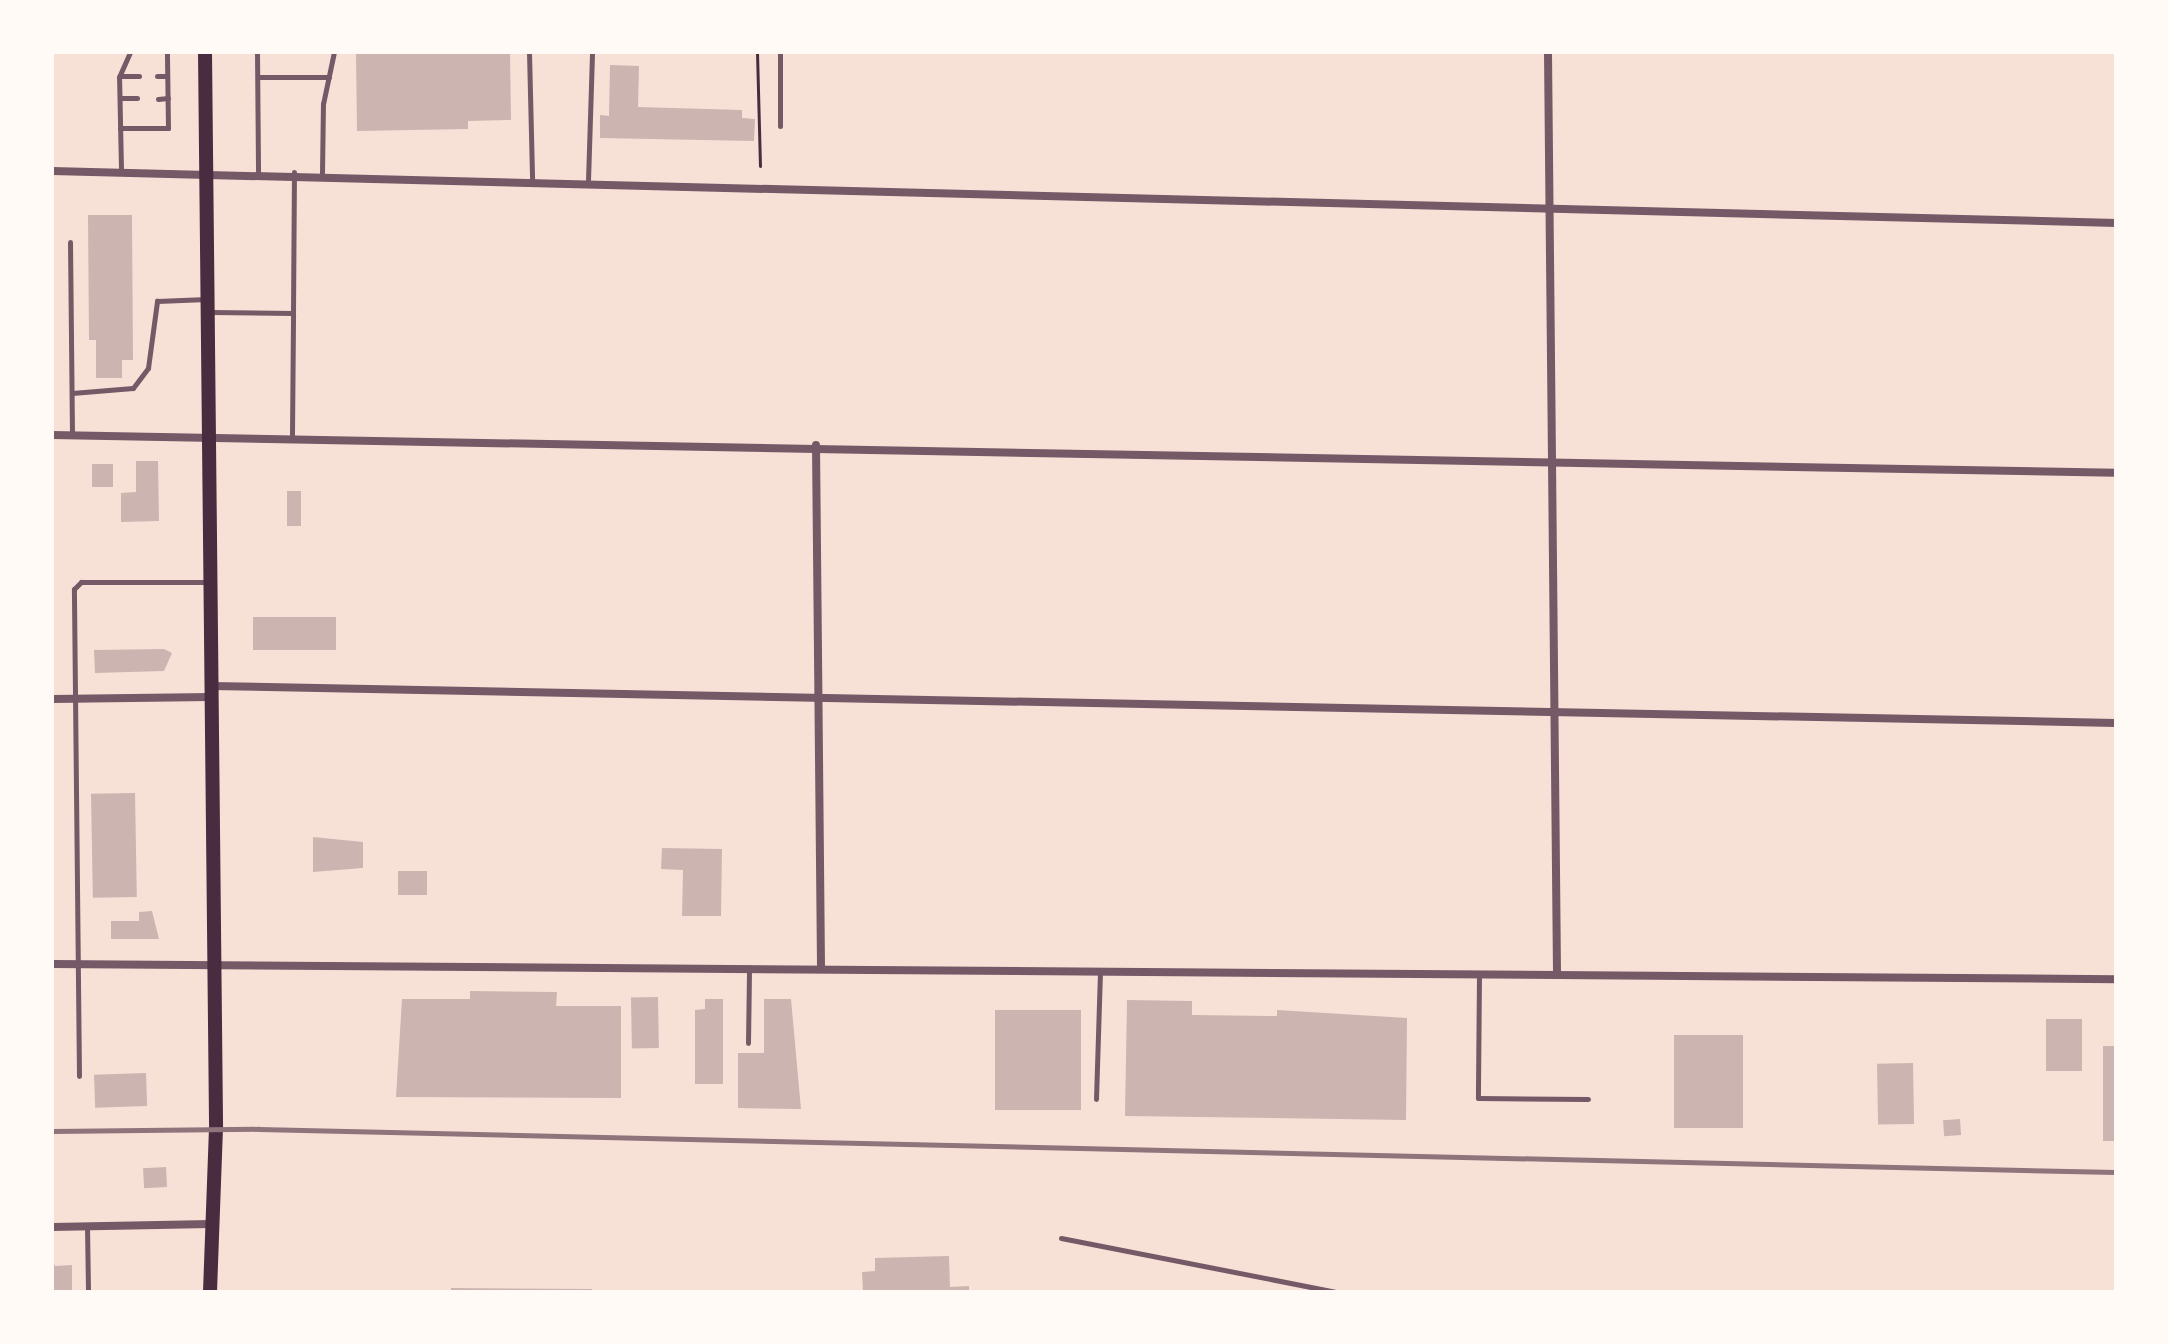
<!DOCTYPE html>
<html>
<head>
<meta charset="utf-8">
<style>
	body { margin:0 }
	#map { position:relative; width:2168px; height:1344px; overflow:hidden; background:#f7e1d7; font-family:Spectral,serif }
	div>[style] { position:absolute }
	.building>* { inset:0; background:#ccb4b1; transform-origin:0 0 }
	.path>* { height:3px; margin:-1.5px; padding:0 1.5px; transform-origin:1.5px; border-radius:1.5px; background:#4a2c40 }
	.service>* { height:5px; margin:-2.5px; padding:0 2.5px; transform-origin:2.5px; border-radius:2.5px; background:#755966 }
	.minor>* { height:8px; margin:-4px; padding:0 4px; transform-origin:4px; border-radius:4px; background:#755966 }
	.secondary>* { height:14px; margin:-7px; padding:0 7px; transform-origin:7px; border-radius:7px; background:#4a2c40 }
	.rail>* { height:5px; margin:-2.5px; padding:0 2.5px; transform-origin:2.5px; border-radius:2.5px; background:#8f747c }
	span { translate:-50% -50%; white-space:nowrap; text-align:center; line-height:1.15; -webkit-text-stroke:6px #fffaf5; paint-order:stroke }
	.frame { position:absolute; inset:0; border:54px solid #fffaf5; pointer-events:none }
</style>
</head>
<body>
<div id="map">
	<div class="building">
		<i style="clip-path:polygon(356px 52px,510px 52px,511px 120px,468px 121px,468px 129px,357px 131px)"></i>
		<i style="clip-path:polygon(610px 65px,639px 66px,638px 107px,742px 110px,742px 118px,755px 119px,754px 141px,600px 138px,600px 115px,609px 116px)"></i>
		<i style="clip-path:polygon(88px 215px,132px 215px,133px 360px,122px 360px,122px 378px,96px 378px,96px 340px,89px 340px)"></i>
		<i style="clip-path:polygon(136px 461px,158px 461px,159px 521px,121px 522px,121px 493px,136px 492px)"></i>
		<i style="left:92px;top:464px;width:21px;height:23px"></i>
		<i style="left:287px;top:491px;width:14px;height:35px"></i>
		<i style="left:336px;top:617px;width:33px;height:83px;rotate:90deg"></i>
		<i style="clip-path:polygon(164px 649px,172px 653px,164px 671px,95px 673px,94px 650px)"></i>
		<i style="left:135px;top:793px;width:104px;height:44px;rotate:89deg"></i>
		<i style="clip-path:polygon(313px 837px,363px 842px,363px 868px,313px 872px)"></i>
		<i style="clip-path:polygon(662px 848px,722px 849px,721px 916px,682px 916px,683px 870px,661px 869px)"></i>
		<i style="left:427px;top:871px;width:24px;height:29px;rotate:90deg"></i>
		<i style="clip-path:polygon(152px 911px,159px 939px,111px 939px,111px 921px,139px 921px,139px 912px)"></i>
		<i style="clip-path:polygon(470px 991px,557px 992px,556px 1006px,621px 1006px,621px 1098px,396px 1097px,402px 999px,470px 999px)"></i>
		<i style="left:658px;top:997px;width:51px;height:27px;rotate:89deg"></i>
		<i style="clip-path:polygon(705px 999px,723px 999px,723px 1084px,695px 1084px,695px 1010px,705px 1009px)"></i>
		<i style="clip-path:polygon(764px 999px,791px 999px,801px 1109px,738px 1108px,738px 1053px,764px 1053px)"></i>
		<i style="clip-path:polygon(1127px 1000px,1192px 1001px,1192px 1015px,1277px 1016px,1277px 1010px,1407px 1018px,1406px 1120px,1125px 1116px)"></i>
		<i style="left:995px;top:1010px;width:86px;height:100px"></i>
		<i style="left:2046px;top:1019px;width:36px;height:52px"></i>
		<i style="left:1674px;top:1035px;width:69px;height:93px"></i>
		<i style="left:2103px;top:1046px;width:13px;height:95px"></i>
		<i style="left:1913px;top:1063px;width:61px;height:36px;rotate:89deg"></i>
		<i style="left:146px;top:1073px;width:33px;height:52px;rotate:88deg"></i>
		<i style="left:1960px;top:1119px;width:16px;height:17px;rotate:86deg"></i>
		<i style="left:166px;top:1167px;width:20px;height:23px;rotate:87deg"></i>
		<i style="clip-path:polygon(949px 1256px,950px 1287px,969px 1286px,969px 1292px,863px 1292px,862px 1272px,875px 1271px,875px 1258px)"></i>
		<i style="clip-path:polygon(52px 1258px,55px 1266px,72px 1265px,72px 1292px,52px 1292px)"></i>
		<i style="clip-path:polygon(451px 1288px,592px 1289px,592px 1292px,451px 1292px)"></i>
	</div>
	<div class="path">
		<i style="left:757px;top:52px;width:114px;rotate:88.5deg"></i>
	</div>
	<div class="service">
		<i style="left:257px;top:52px;width:119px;rotate:89.5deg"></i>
		<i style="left:529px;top:52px;width:127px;rotate:88.6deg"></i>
		<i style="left:780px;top:52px;width:74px;rotate:90deg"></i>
		<i style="left:120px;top:76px;width:19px"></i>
		<i style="left:157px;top:76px;width:10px"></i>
		<i style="left:258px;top:77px;width:71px"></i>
		<i style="left:120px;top:98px;width:17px"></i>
		<i style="left:158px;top:99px;width:10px;rotate:-6deg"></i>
		<i style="left:120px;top:128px;width:48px"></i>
		<i style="left:168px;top:128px;width:76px;rotate:-90.8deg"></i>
		<i style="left:121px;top:169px;width:92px;rotate:-91.2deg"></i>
		<i style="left:119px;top:77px;width:27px;rotate:-66deg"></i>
		<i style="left:322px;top:173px;width:69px;rotate:-89.2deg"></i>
		<i style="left:323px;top:104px;width:53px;rotate:-78.1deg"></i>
		<i style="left:588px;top:181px;width:129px;rotate:-88.2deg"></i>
		<i style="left:70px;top:242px;width:193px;rotate:89.4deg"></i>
		<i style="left:210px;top:312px;width:83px;rotate:0.7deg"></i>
		<i style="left:293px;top:313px;width:141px;rotate:-89.6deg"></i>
		<i style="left:72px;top:393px;width:61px;rotate:-4.7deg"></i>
		<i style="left:133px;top:388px;width:25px;rotate:-53deg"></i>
		<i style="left:148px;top:368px;width:68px;rotate:-82.3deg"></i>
		<i style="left:157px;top:301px;width:50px;rotate:-2.3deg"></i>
		<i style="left:292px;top:435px;width:122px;rotate:-89.5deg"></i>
		<i style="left:1479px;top:974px;width:124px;rotate:90.5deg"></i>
		<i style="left:1478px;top:1098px;width:110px;rotate:0.5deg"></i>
		<i style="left:748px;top:1043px;width:76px;rotate:-89.2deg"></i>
		<i style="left:79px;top:1076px;width:487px;rotate:-90.6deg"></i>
		<i style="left:74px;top:589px;width:10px;rotate:-45deg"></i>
		<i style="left:81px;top:582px;width:126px"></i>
		<i style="left:1096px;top:1099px;width:129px;rotate:-88.2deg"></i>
		<i style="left:87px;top:1226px;width:66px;rotate:89.1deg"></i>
		<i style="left:1061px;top:1238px;width:279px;rotate:11.1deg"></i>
	</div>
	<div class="minor">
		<i style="left:1548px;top:52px;width:921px;rotate:89.44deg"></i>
		<i style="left:52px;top:171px;width:2065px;rotate:1.44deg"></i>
		<i style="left:52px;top:435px;width:2064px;rotate:1.05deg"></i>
		<i style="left:816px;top:445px;width:522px;rotate:89.45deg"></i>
		<i style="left:211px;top:686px;width:1905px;rotate:1.11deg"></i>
		<i style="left:52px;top:699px;width:159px;rotate:-0.7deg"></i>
		<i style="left:52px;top:964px;width:2064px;rotate:0.42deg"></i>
		<i style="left:52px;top:1227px;width:159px;rotate:-1.1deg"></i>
	</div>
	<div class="secondary">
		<i style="left:205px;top:52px;width:1076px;rotate:89.41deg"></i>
		<i style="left:216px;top:1128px;width:164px;rotate:92.1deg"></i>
	</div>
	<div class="rail">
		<i style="left:52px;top:1131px;width:207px;rotate:-0.6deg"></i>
		<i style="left:259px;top:1129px;width:1857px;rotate:1.33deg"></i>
	</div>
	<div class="frame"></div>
</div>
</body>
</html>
